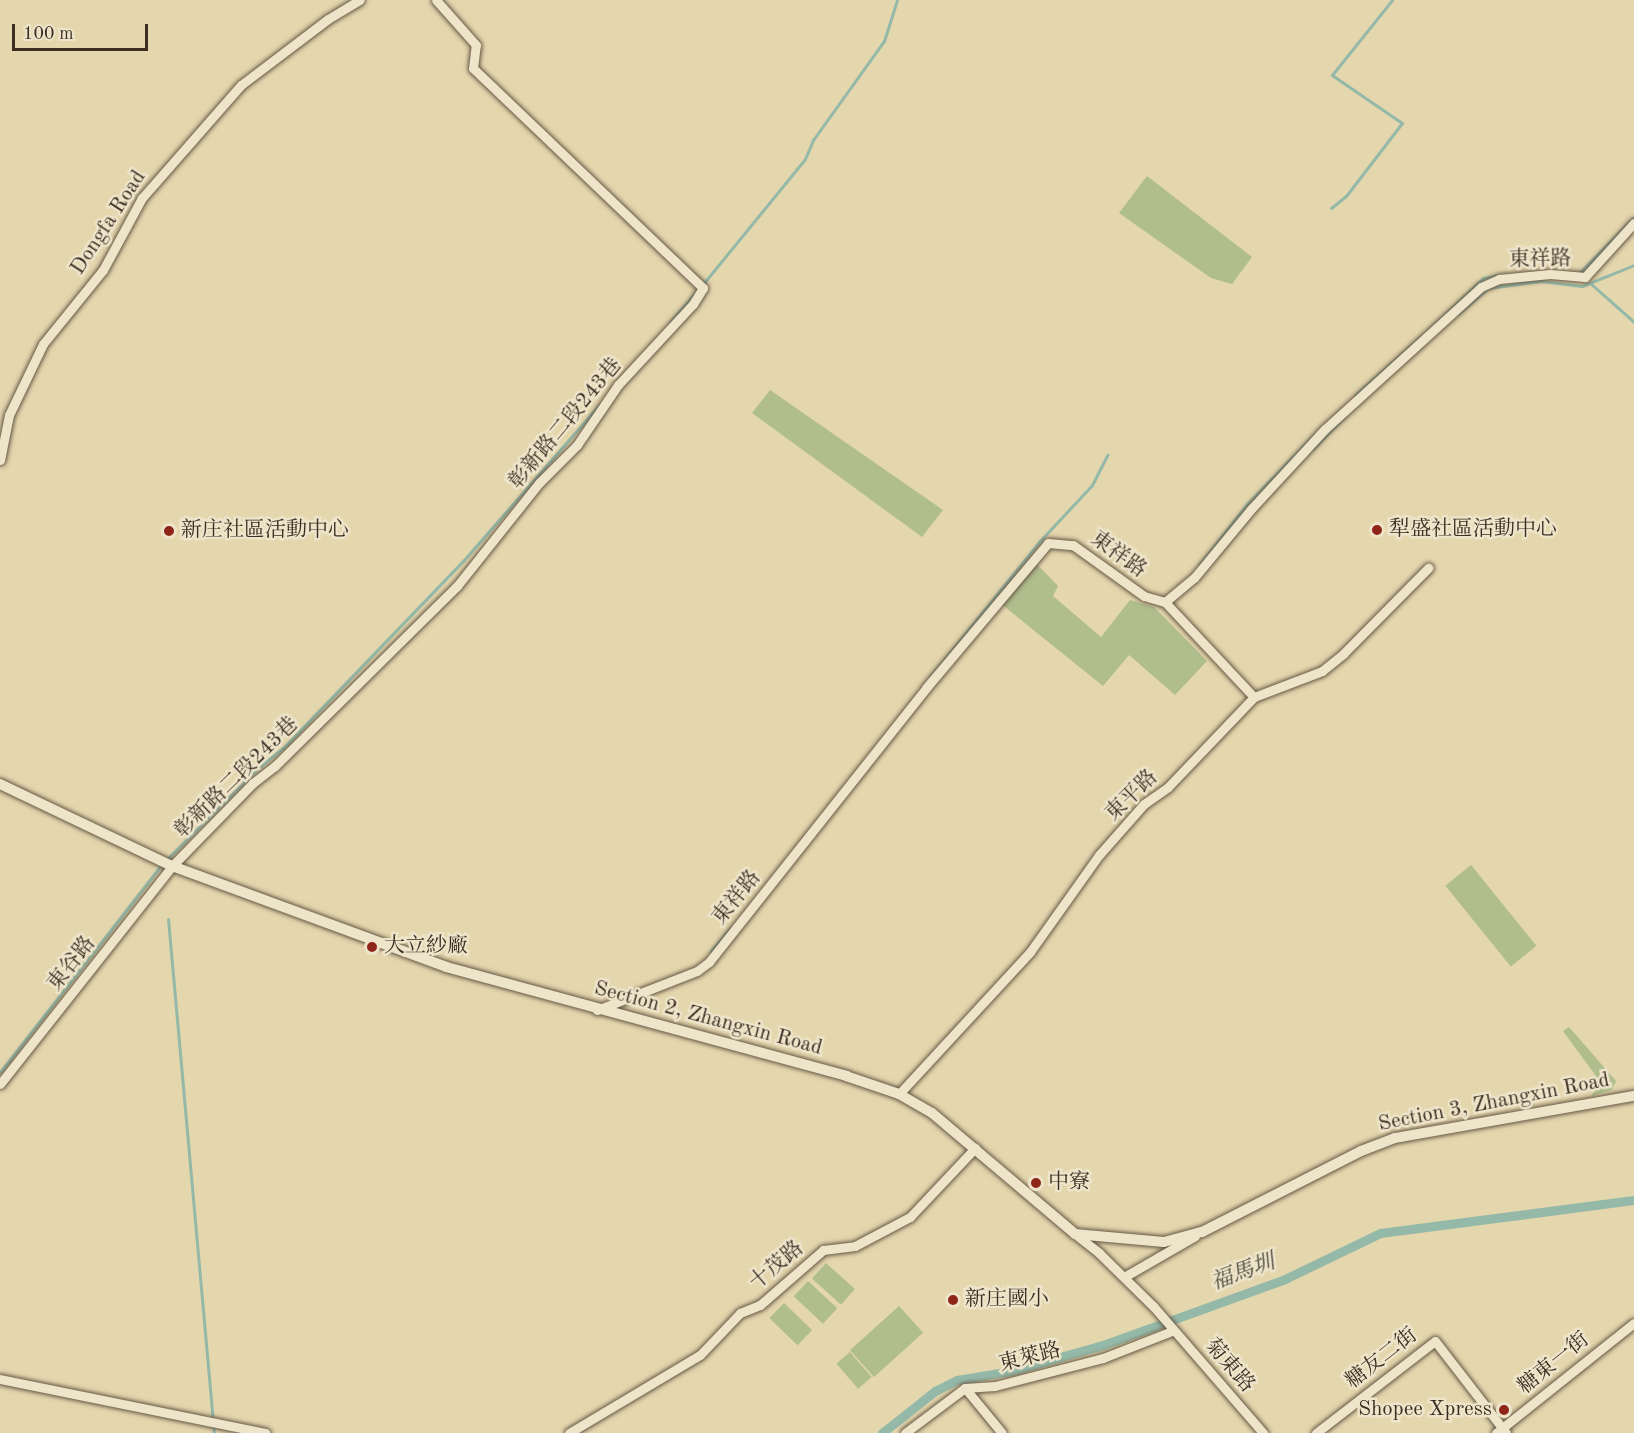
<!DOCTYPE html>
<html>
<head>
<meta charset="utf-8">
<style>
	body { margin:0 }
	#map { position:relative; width:1634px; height:1433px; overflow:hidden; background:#e4d6ad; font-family:"Old Standard TT","Noto Serif TC",serif }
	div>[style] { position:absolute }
	.green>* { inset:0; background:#b0be8d; transform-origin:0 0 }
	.stream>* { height:3px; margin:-1.5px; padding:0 1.5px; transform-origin:1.5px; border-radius:1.5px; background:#95b9a8 }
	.canal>* { height:9px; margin:-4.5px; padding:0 4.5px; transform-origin:4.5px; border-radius:4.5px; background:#95b9a8 }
	.roads { filter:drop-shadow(0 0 2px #665845) drop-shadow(0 0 2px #665845) }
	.minor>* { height:9px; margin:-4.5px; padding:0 4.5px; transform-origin:4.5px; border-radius:4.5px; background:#ede4ca }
	.tertiary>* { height:10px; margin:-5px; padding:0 5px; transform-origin:5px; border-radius:5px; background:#ede4ca }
	.dots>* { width:16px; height:16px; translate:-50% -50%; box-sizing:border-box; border:3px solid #ede4ca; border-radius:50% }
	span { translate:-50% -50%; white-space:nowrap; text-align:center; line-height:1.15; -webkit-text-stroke:5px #ede4ca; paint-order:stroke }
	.street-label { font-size:21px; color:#3c2e22 }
	.poi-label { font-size:21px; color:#3c2e22 }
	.left { translate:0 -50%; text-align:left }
	.right { translate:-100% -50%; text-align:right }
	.water-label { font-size:22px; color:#4e4a3d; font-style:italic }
	.scale { position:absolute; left:12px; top:24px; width:136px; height:27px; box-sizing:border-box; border:3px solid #3c2e22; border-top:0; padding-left:8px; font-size:18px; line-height:21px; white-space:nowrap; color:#3c2e22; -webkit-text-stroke:4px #ede4ca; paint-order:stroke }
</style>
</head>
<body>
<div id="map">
	<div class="green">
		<i style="clip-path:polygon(1147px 176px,1252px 257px,1232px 284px,1211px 278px,1119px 213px)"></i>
		<i style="clip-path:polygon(770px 390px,943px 510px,922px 537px,752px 413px)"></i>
		<i style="clip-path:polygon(1031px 558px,1058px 586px,1053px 596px,1101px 637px,1130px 600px,1154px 607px,1207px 661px,1175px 695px,1129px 655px,1103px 686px,995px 599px)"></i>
		<i style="left:1471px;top:865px;width:104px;height:33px;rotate:51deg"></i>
		<i style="clip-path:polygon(1569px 1027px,1616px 1081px,1612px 1090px,1591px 1096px,1601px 1083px,1563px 1031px)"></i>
		<i style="left:826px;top:1263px;width:39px;height:21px;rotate:42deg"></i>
		<i style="left:808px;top:1281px;width:40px;height:21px;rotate:43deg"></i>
		<i style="left:784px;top:1303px;width:39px;height:21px;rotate:44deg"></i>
		<i style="left:899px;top:1306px;width:36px;height:66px;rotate:48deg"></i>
		<i style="left:850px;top:1352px;width:33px;height:18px;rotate:49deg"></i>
	</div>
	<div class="stream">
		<i style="left:1331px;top:208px;width:19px;rotate:-39deg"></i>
		<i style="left:1346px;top:196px;width:92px;rotate:-52.5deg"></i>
		<i style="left:1402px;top:123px;width:85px;rotate:-145.6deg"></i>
		<i style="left:1332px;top:75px;width:96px;rotate:-51.3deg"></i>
		<i style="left:1579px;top:273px;width:78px;rotate:-45.5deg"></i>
		<i style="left:1590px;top:283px;width:59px;rotate:41.6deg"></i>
		<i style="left:703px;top:284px;width:161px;rotate:-50.8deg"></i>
		<i style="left:805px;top:159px;width:21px;rotate:-67deg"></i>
		<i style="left:813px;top:140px;width:122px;rotate:-54.4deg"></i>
		<i style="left:884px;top:41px;width:43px;rotate:-72.4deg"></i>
		<i style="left:1458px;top:314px;width:40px;rotate:-41deg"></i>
		<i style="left:1488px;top:288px;width:53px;rotate:-7.5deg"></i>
		<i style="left:1541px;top:281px;width:41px;rotate:7deg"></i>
		<i style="left:1582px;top:286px;width:56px;rotate:-22deg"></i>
		<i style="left:670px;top:322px;width:38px;rotate:-49deg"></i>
		<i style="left:1427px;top:331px;width:77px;rotate:-43.4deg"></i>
		<i style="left:1483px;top:278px;width:15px;rotate:-11deg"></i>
		<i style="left:1355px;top:395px;width:90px;rotate:-41.8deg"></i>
		<i style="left:1313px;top:449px;width:45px;rotate:-45.9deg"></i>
		<i style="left:1199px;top:565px;width:78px;rotate:-51.8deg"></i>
		<i style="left:1247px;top:504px;width:91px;rotate:-45.9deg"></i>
		<i style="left:930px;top:677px;width:172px;rotate:-51.1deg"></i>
		<i style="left:1038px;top:543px;width:79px;rotate:-47deg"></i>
		<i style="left:1092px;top:485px;width:34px;rotate:-63deg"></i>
		<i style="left:166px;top:860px;width:130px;rotate:-45deg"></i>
		<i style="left:258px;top:768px;width:32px;rotate:-39deg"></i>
		<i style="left:283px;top:748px;width:260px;rotate:-46.1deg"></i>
		<i style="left:463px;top:561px;width:207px;rotate:-48.9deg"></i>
		<i style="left:168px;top:919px;width:516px;rotate:84.89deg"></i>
		<i style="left:711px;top:951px;width:31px;rotate:-50deg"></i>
		<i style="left:0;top:1072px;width:262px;rotate:-52.1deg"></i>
	</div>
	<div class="canal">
		<i style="left:882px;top:1433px;width:68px;rotate:-38.4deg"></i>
		<i style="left:935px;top:1391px;width:25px;rotate:-27deg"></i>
		<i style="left:957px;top:1380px;width:55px;rotate:-9.5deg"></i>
		<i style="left:1011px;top:1371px;width:96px;rotate:-15.8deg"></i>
		<i style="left:1103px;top:1345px;width:194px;rotate:-19.9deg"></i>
		<i style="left:1285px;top:1279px;width:106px;rotate:-25.8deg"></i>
		<i style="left:1380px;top:1233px;width:256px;rotate:-7.4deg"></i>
	</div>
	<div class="roads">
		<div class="minor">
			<i style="left:0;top:460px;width:46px;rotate:-78.7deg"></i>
			<i style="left:9px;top:415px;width:79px;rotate:-64.4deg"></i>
			<i style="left:43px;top:344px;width:95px;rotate:-51deg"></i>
			<i style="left:103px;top:270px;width:82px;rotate:-61.6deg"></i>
			<i style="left:142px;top:198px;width:150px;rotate:-48.8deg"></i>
			<i style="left:241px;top:85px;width:109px;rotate:-37.2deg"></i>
			<i style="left:328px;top:19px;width:37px;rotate:-31deg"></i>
			<i style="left:1165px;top:602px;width:130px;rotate:46.9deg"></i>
			<i style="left:597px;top:1010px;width:107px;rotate:-21.3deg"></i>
			<i style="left:697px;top:971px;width:15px;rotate:-37deg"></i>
			<i style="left:709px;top:962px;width:350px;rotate:-51.6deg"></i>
			<i style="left:926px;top:688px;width:189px;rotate:-49.9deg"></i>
			<i style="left:1048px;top:543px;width:25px;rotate:5deg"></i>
			<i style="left:1073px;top:545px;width:87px;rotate:35.7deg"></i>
			<i style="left:1144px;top:596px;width:22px;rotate:16deg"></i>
			<i style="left:1165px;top:602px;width:38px;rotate:-40deg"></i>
			<i style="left:1194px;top:578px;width:91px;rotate:-50.4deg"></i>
			<i style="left:1252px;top:508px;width:108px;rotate:-47.3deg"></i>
			<i style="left:1325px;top:429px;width:211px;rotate:-42.3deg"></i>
			<i style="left:1481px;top:287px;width:20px;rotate:-24deg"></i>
			<i style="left:1499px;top:279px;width:51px;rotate:-5.6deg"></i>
			<i style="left:1550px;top:274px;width:35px;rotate:5deg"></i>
			<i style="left:1585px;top:277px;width:73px;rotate:-47.8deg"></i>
			<i style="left:0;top:1084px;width:278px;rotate:-51.7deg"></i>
			<i style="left:172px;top:866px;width:116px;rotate:-45.7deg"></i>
			<i style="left:253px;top:783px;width:28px;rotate:-38deg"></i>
			<i style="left:275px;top:766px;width:256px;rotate:-44.7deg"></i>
			<i style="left:457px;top:586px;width:132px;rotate:-51.5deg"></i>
			<i style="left:539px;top:483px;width:54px;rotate:-45deg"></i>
			<i style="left:577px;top:445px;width:73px;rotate:-55.7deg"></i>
			<i style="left:618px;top:385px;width:110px;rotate:-47.2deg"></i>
			<i style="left:693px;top:304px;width:19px;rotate:-58deg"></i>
			<i style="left:703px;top:288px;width:318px;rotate:-136.3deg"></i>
			<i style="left:473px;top:68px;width:23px;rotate:-83deg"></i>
			<i style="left:476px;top:45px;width:60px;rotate:-131.6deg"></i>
			<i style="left:899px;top:1094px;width:193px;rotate:-47.3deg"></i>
			<i style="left:1030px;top:952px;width:119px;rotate:-54.6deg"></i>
			<i style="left:1099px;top:855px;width:68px;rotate:-48.6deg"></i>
			<i style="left:1144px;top:804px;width:29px;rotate:-35deg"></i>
			<i style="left:1168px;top:787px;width:124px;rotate:-46.3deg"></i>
			<i style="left:1254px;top:697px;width:73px;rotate:-20.9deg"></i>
			<i style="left:1322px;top:671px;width:28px;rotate:-39deg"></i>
			<i style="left:1344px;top:653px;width:120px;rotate:-45.3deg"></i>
			<i style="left:1075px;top:1234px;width:31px;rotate:38deg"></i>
			<i style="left:1099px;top:1253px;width:77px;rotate:44.5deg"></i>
			<i style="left:1154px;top:1307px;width:167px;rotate:49.1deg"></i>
			<i style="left:1124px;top:1277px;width:82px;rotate:-30deg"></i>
			<i style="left:0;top:1379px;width:271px;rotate:11.5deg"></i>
			<i style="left:965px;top:1388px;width:58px;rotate:50.6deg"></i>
			<i style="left:569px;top:1433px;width:152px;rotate:-30.8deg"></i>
			<i style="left:700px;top:1355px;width:58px;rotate:-46.4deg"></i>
			<i style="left:740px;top:1313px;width:22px;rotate:-22deg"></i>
			<i style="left:760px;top:1305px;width:84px;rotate:-41.1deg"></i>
			<i style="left:823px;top:1250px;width:32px;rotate:-7deg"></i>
			<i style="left:855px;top:1246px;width:62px;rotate:-27.8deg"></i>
			<i style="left:910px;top:1217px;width:95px;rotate:-46.7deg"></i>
			<i style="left:905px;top:1433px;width:75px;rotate:-36.9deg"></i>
			<i style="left:965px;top:1388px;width:30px;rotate:-4deg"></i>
			<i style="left:995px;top:1386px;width:112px;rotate:-14.5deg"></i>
			<i style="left:1103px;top:1358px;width:74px;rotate:-21.4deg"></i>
			<i style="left:1316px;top:1433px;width:150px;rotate:-37.7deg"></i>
			<i style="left:1435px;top:1341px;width:116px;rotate:52.3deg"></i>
			<i style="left:1496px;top:1433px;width:176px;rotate:-38.6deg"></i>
		</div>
		<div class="tertiary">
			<i style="left:0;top:784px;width:191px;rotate:25.5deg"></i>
			<i style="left:172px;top:866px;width:292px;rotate:20.2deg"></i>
			<i style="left:446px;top:967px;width:415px;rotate:15.2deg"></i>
			<i style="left:846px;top:1076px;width:56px;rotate:18.8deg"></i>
			<i style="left:899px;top:1094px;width:38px;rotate:30deg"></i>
			<i style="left:932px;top:1113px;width:187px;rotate:40.2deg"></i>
			<i style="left:1075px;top:1234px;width:89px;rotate:5.1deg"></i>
			<i style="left:1164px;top:1242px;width:39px;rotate:-15deg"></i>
			<i style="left:1202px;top:1232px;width:178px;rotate:-27deg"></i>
			<i style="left:1361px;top:1151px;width:36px;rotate:-21deg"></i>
			<i style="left:1395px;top:1138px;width:243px;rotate:-10deg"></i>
		</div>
	</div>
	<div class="dots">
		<i style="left:1377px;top:530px;background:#8f2418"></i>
		<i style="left:169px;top:531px;background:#8f2418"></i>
		<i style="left:372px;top:947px;background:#8f2418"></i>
		<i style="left:1036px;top:1183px;background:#8f2418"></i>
		<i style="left:953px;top:1300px;background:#8f2418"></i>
		<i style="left:1504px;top:1410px;background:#8f2418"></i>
	</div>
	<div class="street-label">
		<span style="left:109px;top:223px;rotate:-57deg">Dongfa Road</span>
		<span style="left:1540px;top:260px;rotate:-1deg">東祥路</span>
		<span style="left:566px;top:424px;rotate:-50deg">彰新路二段243巷</span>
		<span style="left:1118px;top:555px;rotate:36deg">東祥路</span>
		<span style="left:237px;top:778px;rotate:-44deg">彰新路二段243巷</span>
		<span style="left:1132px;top:796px;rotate:-44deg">東平路</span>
		<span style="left:737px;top:898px;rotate:-51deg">東祥路</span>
		<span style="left:72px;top:964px;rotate:-52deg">東谷路</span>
		<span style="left:708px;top:1019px;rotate:15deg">Section 2, Zhangxin Road</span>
		<span style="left:1494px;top:1103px;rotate:-11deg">Section 3, Zhangxin Road</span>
		<span style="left:777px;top:1266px;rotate:-40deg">十茂路</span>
		<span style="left:1030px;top:1358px;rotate:-14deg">東萊路</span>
		<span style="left:1382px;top:1359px;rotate:-38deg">糖友二街</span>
		<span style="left:1554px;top:1364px;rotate:-39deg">糖東一街</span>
		<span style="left:1229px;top:1366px;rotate:49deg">菊東路</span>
	</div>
	<div class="poi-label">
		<span class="left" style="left:1389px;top:530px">犁盛社區活動中心</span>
		<span class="left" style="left:181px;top:531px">新庄社區活動中心</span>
		<span class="left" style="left:384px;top:947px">大立紗廠</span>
		<span class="left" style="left:1048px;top:1183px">中寮</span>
		<span class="left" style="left:965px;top:1300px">新庄國小</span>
		<span class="right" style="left:1492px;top:1410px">Shopee Xpress</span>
	</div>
	<div class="water-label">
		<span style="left:1243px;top:1273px;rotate:-20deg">福馬圳</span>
	</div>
	<div class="scale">100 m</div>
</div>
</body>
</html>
